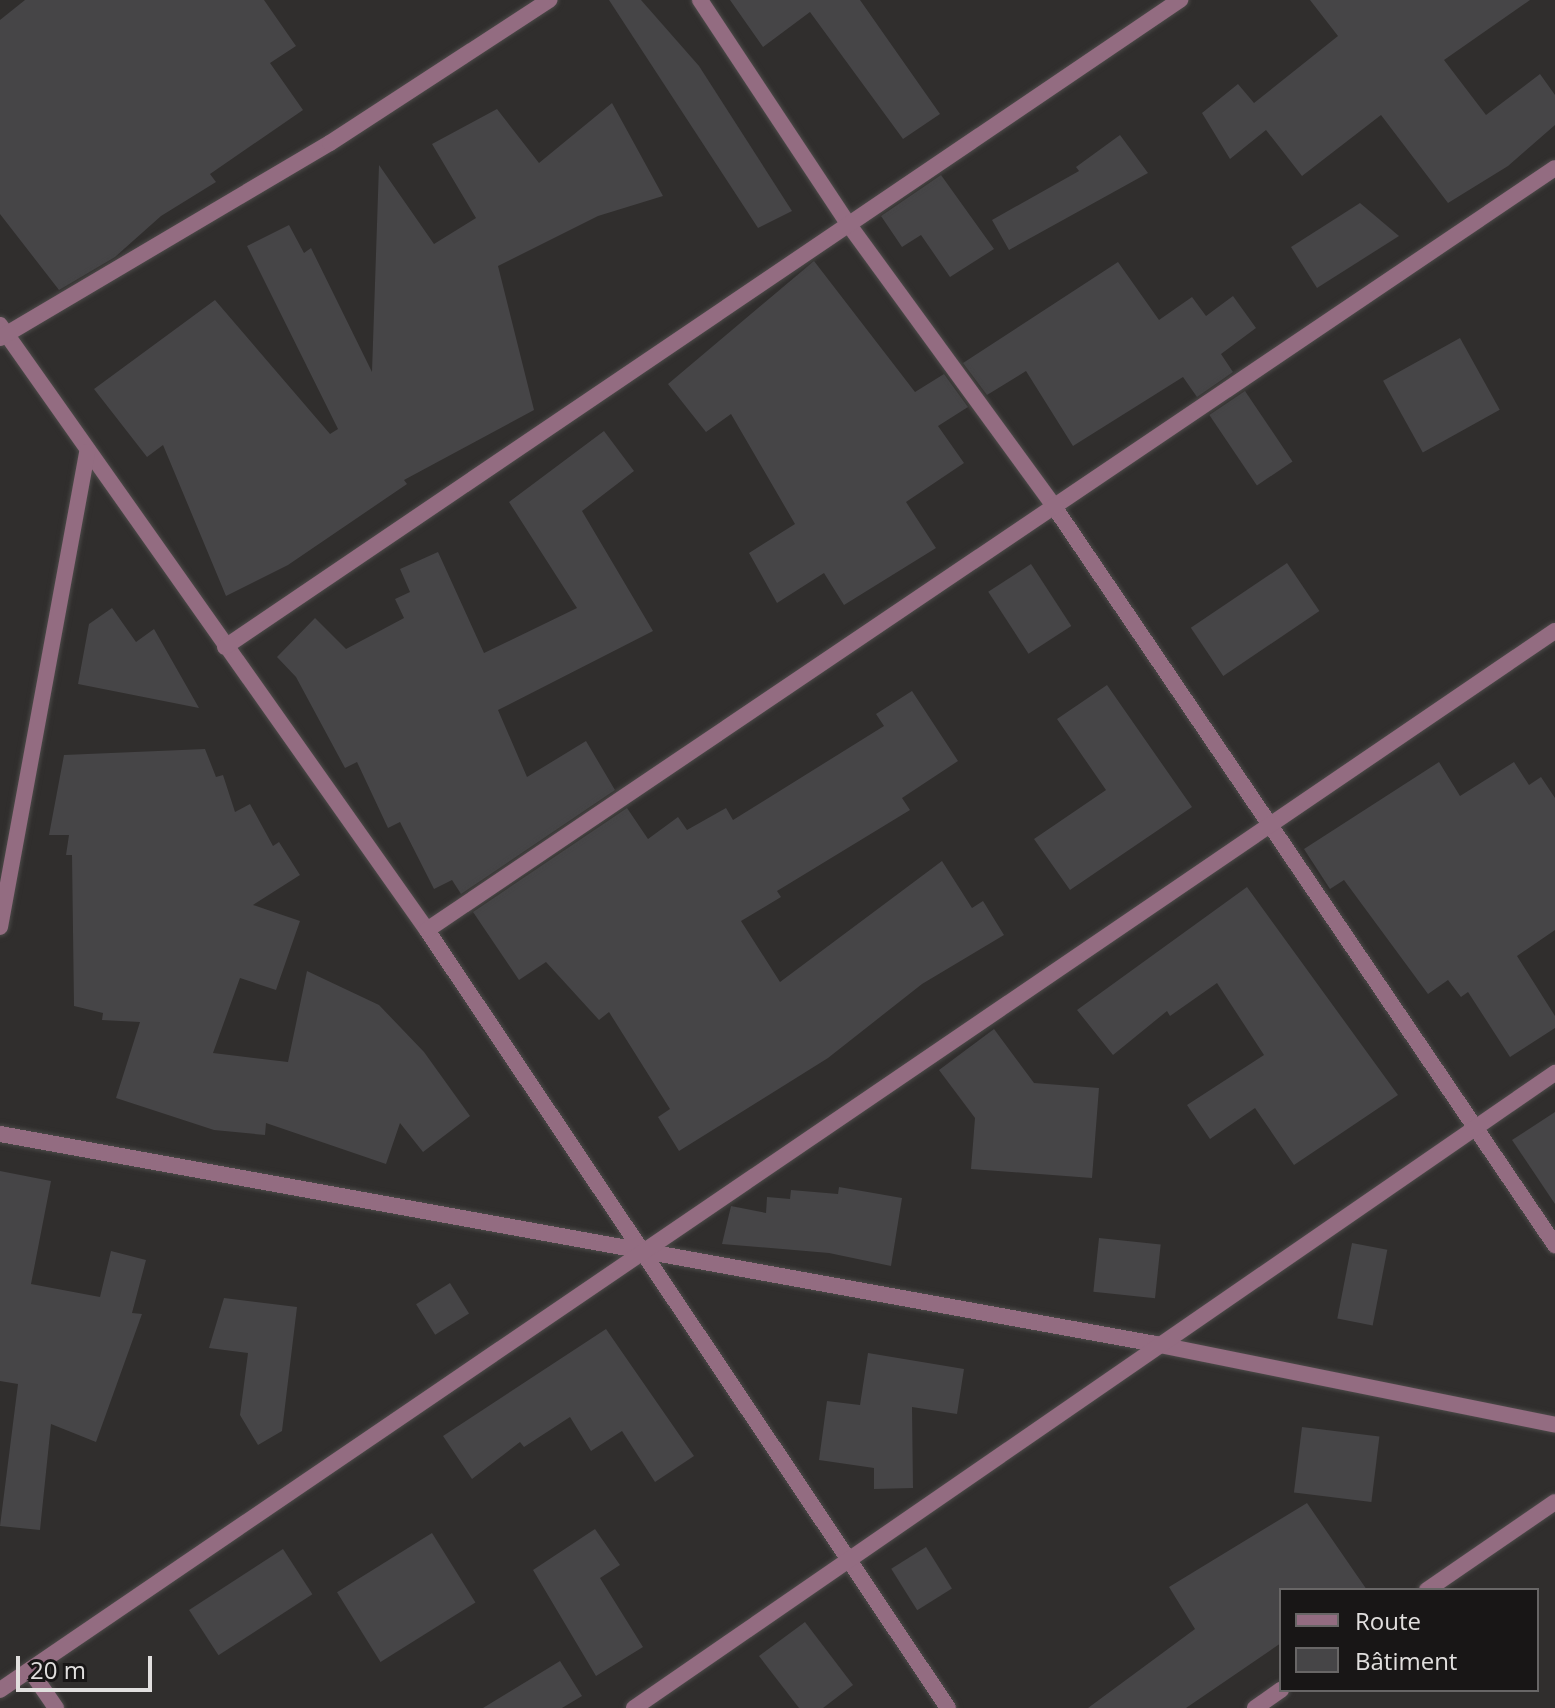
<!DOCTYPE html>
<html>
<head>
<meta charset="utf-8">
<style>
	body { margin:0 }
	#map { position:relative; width:1555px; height:1708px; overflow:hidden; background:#302e2d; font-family:"Open Sans",sans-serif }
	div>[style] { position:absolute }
	.building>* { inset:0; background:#464547; transform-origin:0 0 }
	.roads { filter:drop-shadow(0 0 2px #4c4a49) drop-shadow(0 0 2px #4c4a49) }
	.street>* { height:16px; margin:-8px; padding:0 8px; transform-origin:8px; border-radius:8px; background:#936c81 }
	span { translate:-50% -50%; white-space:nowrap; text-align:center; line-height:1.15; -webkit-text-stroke:7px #181616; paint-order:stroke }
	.legend { position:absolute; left:1279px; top:1588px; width:260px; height:104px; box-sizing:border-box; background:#181616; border:2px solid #686666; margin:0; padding:10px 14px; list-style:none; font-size:24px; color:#e1dfde }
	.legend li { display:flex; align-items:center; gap:16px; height:40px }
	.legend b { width:40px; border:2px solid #686666 }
	.scale { position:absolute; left:16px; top:1656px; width:136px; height:36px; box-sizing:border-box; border:4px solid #e1dfde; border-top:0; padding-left:10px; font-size:24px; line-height:28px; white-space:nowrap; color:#e1dfde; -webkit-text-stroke:6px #181616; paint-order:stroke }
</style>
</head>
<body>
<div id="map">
	<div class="building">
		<i style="clip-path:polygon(25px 0,264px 0,296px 46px,270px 63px,303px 110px,210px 174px,216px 182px,161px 216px,115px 257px,59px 290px,0 214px,0 20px)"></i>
		<i style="clip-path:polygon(609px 0,641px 0,699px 66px,792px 211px,758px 228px)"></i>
		<i style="clip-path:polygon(730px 0,860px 0,940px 114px,903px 139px,810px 12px,763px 47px)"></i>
		<i style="clip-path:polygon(1310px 0,1530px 0,1444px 60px,1486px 115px,1540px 74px,1555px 95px,1555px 125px,1508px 166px,1448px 203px,1381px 115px,1302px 176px,1266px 130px,1230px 159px,1202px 113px,1238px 84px,1254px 103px,1338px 36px)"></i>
		<i style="clip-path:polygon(612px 103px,663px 196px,598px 216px,498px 266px,534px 410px,404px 480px,407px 484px,288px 565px,226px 596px,163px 445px,147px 457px,94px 389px,215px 300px,330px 434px,338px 429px,247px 246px,289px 225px,304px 253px,311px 248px,372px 372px,379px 165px,434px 244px,476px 218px,432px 144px,497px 109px,539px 163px)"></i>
		<i style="clip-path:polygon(1120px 135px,1148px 173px,1009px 250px,992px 220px,1079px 171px,1076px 167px)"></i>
		<i style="clip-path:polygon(941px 175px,994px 249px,950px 277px,921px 235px,902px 247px,881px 216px)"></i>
		<i style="clip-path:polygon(1360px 203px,1399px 236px,1317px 288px,1291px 247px)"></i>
		<i style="clip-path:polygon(814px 261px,915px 392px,944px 374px,968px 407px,938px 426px,964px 463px,906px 502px,936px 548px,844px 605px,824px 573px,777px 603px,749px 553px,795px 524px,731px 414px,706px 432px,668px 384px)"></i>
		<i style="clip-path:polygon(1118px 262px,1159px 320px,1192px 297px,1206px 316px,1233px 296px,1256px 328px,1221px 354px,1233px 372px,1197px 397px,1183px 377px,1073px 446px,1026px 371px,987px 395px,963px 363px)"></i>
		<i style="left:1460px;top:338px;width:82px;height:88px;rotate:61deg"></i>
		<i style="left:1245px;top:391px;width:85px;height:43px;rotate:56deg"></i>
		<i style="clip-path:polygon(604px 431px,634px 471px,582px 511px,653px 631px,498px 710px,527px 777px,586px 741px,615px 790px,461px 894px,452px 880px,434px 889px,400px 822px,388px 828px,357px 762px,345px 768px,296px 677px,277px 657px,315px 618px,346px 649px,404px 618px,395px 599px,410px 592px,400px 569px,438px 552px,484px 653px,577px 608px,509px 502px)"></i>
		<i style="left:1287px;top:563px;width:58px;height:116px;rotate:56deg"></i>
		<i style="left:1031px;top:564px;width:74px;height:51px;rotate:57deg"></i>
		<i style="clip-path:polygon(112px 608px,136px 642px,154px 629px,199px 708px,78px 684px,89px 624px)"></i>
		<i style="clip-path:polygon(1107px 685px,1192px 807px,1070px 890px,1034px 839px,1106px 790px,1057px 719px)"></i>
		<i style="clip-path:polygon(912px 691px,958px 761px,902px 798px,910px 810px,777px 891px,781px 897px,741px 921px,780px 982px,942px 861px,972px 908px,983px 901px,1004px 935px,922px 984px,828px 1058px,679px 1151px,658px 1117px,670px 1109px,609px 1012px,599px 1020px,546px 962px,519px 980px,473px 912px,627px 808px,648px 839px,678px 817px,687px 830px,726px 808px,733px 820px,884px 726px,876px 714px)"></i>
		<i style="clip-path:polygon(205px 749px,216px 777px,223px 775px,235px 812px,250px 804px,273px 846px,279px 842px,300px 875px,253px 905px,300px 921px,276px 990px,240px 978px,213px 1053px,288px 1062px,307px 971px,379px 1005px,424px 1052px,470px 1116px,423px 1152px,400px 1123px,386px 1164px,266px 1123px,265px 1135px,214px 1130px,116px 1098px,140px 1022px,102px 1020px,103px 1013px,74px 1006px,72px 855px,66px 855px,69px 835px,49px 835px,64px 755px)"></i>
		<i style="clip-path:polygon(1439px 762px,1460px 796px,1514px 762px,1529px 785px,1541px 777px,1555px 798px,1555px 930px,1517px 956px,1555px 1016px,1555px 1028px,1510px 1057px,1468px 992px,1461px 997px,1448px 980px,1428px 994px,1344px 880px,1330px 889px,1304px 849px)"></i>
		<i style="clip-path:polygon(1247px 887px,1398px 1095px,1294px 1165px,1255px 1108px,1210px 1139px,1187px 1105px,1264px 1055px,1217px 983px,1170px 1016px,1167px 1011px,1113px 1055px,1077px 1010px)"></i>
		<i style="clip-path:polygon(994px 1029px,1034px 1083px,1099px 1088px,1092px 1178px,971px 1169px,975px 1118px,939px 1070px)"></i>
		<i style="clip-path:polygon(1555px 1112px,1555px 1204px,1512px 1140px)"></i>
		<i style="clip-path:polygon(0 1171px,51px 1181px,31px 1284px,100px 1297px,111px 1251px,146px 1260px,132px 1313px,142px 1314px,96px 1442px,51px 1424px,40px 1530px,0 1526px,18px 1384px,0 1381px)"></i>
		<i style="clip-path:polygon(839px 1187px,902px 1198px,891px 1266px,829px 1253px,722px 1244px,731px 1206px,766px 1213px,767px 1197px,790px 1199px,791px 1190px,838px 1194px)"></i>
		<i style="left:1099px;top:1238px;width:62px;height:54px;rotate:6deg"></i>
		<i style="left:1352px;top:1243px;width:36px;height:77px;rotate:11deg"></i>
		<i style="left:450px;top:1283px;width:36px;height:40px;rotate:58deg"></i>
		<i style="clip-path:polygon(224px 1298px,297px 1307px,282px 1431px,258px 1445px,240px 1415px,248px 1353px,209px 1348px)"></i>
		<i style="clip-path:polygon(606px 1329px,694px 1456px,655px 1482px,622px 1431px,591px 1451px,570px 1417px,524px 1447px,520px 1442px,472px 1479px,443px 1436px)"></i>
		<i style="clip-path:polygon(868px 1353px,964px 1369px,957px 1414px,912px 1407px,913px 1488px,874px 1489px,874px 1468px,819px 1460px,827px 1401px,860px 1405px)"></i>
		<i style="left:1302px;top:1427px;width:78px;height:66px;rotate:7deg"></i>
		<i style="clip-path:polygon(1307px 1503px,1367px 1590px,1281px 1590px,1281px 1643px,1186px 1708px,1088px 1708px,1195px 1629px,1169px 1587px)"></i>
		<i style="clip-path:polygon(595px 1529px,620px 1565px,600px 1578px,643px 1647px,596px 1676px,533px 1570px)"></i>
		<i style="left:432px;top:1533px;width:82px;height:112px;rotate:58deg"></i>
		<i style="left:926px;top:1547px;width:49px;height:41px;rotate:58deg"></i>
		<i style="left:283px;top:1549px;width:54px;height:112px;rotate:57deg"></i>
		<i style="clip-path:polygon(805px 1622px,853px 1685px,823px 1708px,799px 1708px,759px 1656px)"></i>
		<i style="clip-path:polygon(560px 1661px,582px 1696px,562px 1708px,483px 1708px)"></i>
	</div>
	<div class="roads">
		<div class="street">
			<i style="left:700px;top:0;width:270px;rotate:56.5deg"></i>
			<i style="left:849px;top:225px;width:350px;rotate:53.9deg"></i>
			<i style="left:1055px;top:508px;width:891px;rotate:55.85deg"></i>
			<i style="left:0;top:325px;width:741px;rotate:54.79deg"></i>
			<i style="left:427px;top:930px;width:936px;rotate:56.19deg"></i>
			<i style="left:0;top:338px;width:383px;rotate:-30.6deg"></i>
			<i style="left:330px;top:143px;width:262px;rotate:-33.1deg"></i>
			<i style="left:225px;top:647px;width:1154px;rotate:-34.12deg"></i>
			<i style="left:0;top:927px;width:483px;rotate:-79.6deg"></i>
			<i style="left:427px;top:930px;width:1361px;rotate:-34.04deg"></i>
			<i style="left:0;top:1134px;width:1174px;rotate:10.3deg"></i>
			<i style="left:1155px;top:1344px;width:408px;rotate:11.4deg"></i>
			<i style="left:1427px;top:1590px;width:155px;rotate:-34.5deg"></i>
			<i style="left:30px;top:1670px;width:46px;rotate:55.6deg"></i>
			<i style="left:0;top:1690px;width:1881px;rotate:-34.26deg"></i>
			<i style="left:634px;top:1708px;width:1119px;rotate:-34.59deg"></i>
			<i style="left:1255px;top:1708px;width:32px;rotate:-35deg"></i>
		</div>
	</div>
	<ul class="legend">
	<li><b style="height:10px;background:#936c81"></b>Route</li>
	<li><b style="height:22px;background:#464547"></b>Bâtiment</li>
	</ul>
	<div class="scale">20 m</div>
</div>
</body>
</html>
